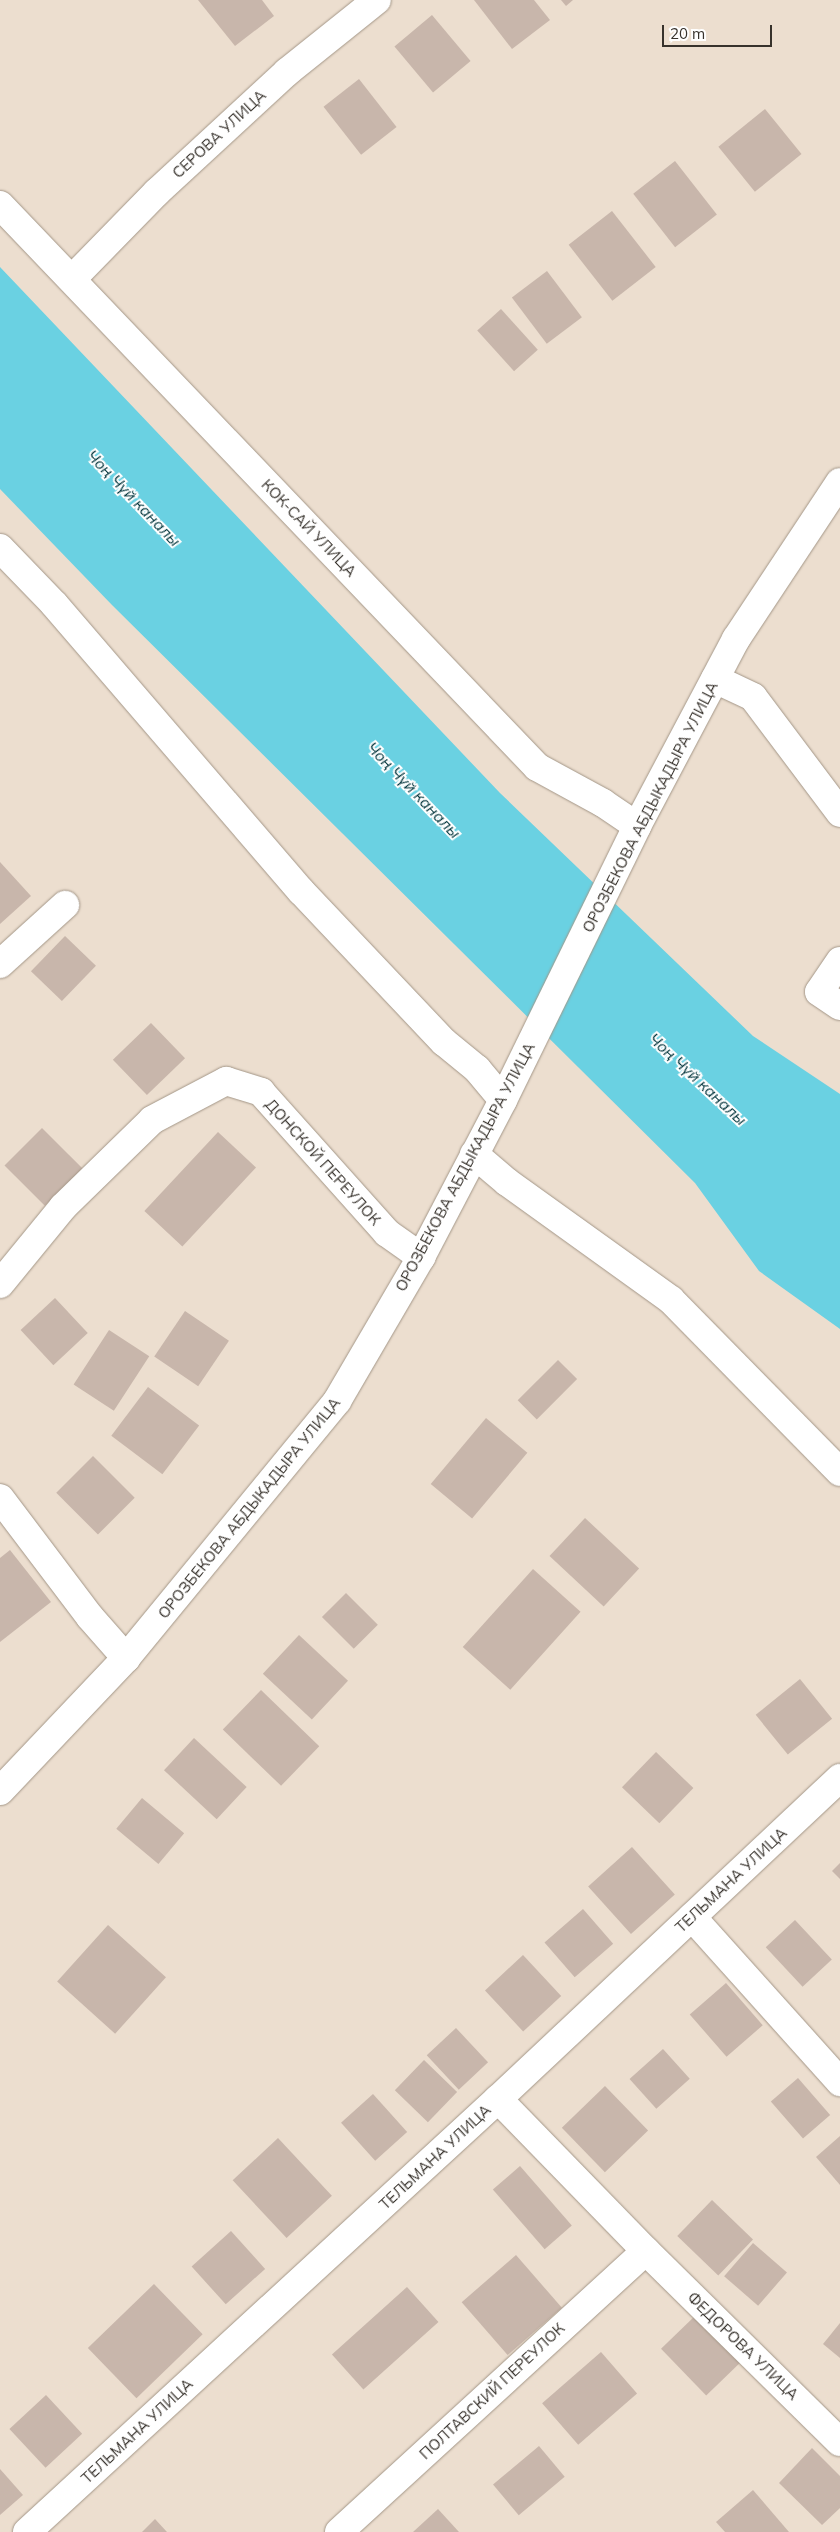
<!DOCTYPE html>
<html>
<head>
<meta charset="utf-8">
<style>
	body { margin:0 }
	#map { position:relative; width:840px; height:2532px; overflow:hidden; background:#ecdecf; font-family:Mulish,sans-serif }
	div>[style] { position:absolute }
	.water>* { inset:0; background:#6ad1e2 }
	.building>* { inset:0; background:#c8b6ab; transform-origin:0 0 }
	.roads { filter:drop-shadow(0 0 1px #a39687) drop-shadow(0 0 1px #a39687) }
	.minor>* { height:28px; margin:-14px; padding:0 14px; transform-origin:14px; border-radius:14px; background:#fff }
	.tertiary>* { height:28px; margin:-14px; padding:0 14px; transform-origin:14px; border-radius:14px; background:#fff }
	span { translate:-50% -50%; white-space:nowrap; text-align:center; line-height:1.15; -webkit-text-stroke:4px #fff; paint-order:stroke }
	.street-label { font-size:15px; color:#37322c }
	.water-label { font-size:16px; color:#01343b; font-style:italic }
	.scale { position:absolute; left:662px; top:25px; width:110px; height:22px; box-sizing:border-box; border:2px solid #37322c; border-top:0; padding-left:6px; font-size:15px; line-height:18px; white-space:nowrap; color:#37322c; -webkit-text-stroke:4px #fff; paint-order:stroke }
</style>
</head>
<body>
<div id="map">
	<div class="water">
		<i style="clip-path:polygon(0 267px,500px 793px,753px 1036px,840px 1094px,840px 1329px,759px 1271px,695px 1183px,112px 605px,0 489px)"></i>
	</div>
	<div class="building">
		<i style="clip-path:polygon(198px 0,262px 0,274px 16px,235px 46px)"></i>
		<i style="clip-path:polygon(474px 0,534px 0,550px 20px,512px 49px)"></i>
		<i style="clip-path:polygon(561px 0,573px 0,566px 6px)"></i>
		<i style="left:432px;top:15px;width:60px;height:49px;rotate:50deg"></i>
		<i style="left:359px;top:79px;width:61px;height:45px;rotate:52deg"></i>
		<i style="left:765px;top:109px;width:58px;height:60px;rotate:51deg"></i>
		<i style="left:675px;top:161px;width:68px;height:53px;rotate:52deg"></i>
		<i style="left:612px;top:211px;width:71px;height:55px;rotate:52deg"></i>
		<i style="left:547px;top:271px;width:58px;height:44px;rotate:53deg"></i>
		<i style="left:501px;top:309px;width:55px;height:32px;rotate:48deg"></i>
		<i style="clip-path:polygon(0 862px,31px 896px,0 924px)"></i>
		<i style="left:65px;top:936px;width:43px;height:49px;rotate:44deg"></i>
		<i style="left:151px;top:1023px;width:49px;height:53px;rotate:46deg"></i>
		<i style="left:42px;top:1128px;width:57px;height:53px;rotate:45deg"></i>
		<i style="left:218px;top:1132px;width:52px;height:108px;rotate:43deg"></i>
		<i style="left:55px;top:1298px;width:48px;height:47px;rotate:47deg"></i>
		<i style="left:185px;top:1311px;width:53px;height:55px;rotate:34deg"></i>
		<i style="left:109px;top:1330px;width:48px;height:65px;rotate:33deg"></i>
		<i style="left:558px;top:1360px;width:27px;height:57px;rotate:45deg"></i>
		<i style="left:148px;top:1387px;width:64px;height:61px;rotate:37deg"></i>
		<i style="left:486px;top:1418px;width:54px;height:86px;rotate:40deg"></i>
		<i style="left:93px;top:1456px;width:59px;height:52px;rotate:45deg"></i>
		<i style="left:585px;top:1518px;width:74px;height:52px;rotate:43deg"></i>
		<i style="clip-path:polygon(10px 1550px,51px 1602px,0 1642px,0 1558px)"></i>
		<i style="left:533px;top:1569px;width:64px;height:105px;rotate:42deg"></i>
		<i style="left:346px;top:1593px;width:45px;height:34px;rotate:45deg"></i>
		<i style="left:299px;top:1635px;width:67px;height:53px;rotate:43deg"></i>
		<i style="left:800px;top:1679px;width:51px;height:57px;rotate:51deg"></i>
		<i style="left:261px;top:1690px;width:81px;height:55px;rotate:44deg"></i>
		<i style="left:194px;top:1738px;width:72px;height:44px;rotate:43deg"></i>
		<i style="left:656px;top:1752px;width:52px;height:49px;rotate:44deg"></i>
		<i style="left:142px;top:1798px;width:55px;height:40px;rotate:40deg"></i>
		<i style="left:632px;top:1847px;width:64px;height:59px;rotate:48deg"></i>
		<i style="clip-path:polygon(840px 1863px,840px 1879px,832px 1871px)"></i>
		<i style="left:583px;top:1909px;width:46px;height:51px;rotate:49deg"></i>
		<i style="left:795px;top:1920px;width:54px;height:40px;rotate:47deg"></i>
		<i style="left:108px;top:1925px;width:78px;height:76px;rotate:42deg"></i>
		<i style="left:523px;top:1955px;width:56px;height:52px;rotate:47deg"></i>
		<i style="left:726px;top:1983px;width:56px;height:48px;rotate:49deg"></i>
		<i style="left:456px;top:2028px;width:47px;height:40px;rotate:47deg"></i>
		<i style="left:663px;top:2049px;width:40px;height:45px;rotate:48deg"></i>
		<i style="left:424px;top:2060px;width:46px;height:42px;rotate:44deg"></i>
		<i style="left:798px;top:2078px;width:49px;height:36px;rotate:49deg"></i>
		<i style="left:605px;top:2086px;width:62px;height:60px;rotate:46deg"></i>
		<i style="left:373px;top:2094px;width:51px;height:43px;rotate:48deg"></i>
		<i style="clip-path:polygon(840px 2136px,840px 2185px,816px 2157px)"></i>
		<i style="left:278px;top:2138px;width:79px;height:62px;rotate:47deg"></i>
		<i style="left:520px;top:2166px;width:79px;height:36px;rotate:49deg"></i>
		<i style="left:712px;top:2200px;width:57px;height:50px;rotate:44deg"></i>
		<i style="left:231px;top:2231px;width:51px;height:53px;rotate:48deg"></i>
		<i style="left:753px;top:2243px;width:45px;height:44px;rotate:41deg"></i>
		<i style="left:516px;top:2255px;width:70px;height:72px;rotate:49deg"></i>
		<i style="left:154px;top:2284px;width:70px;height:92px;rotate:46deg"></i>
		<i style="left:407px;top:2287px;width:47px;height:101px;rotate:48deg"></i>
		<i style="left:697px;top:2314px;width:65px;height:50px;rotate:46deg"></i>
		<i style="clip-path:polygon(840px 2323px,840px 2358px,823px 2344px)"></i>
		<i style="left:601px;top:2352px;width:55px;height:78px;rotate:49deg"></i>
		<i style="left:46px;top:2395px;width:53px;height:50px;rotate:47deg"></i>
		<i style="left:539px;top:2446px;width:40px;height:60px;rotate:50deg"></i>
		<i style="clip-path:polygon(812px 2448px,840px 2476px,840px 2508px,822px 2525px,779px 2483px)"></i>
		<i style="clip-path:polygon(0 2469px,23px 2495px,0 2515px)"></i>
		<i style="clip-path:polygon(753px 2490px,789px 2532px,725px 2532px,716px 2522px)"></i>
		<i style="clip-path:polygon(438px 2509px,459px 2532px,413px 2532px)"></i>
		<i style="clip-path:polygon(155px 2519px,167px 2532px,142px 2532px)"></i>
	</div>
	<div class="roads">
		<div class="minor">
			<i style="left:0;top:205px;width:777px;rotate:46.3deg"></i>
			<i style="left:537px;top:767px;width:75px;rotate:28.6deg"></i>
			<i style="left:603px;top:803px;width:41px;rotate:34.1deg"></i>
			<i style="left:72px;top:279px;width:122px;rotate:-45.7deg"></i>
			<i style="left:157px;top:192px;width:177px;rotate:-42.7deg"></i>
			<i style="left:287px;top:72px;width:115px;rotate:-38.7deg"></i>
			<i style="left:0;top:548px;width:78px;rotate:46deg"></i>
			<i style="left:54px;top:604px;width:379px;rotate:49.3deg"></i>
			<i style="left:301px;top:891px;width:208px;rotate:46.6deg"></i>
			<i style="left:444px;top:1042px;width:43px;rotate:39.3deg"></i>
			<i style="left:477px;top:1069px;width:40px;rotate:50deg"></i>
			<i style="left:715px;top:679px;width:42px;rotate:25.3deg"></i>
			<i style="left:753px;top:697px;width:145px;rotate:53.1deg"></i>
			<i style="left:840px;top:961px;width:37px;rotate:124deg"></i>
			<i style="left:819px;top:992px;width:25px;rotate:34deg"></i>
			<i style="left:0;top:964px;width:88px;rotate:-42.2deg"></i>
			<i style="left:474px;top:1154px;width:43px;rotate:40.3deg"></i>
			<i style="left:507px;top:1182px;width:202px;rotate:35.7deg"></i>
			<i style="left:671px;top:1300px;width:241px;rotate:45.5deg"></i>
			<i style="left:0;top:1284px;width:99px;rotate:-50.7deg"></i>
			<i style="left:63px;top:1207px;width:124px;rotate:-44.3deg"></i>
			<i style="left:152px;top:1120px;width:84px;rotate:-27.8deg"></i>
			<i style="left:226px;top:1081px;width:37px;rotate:17deg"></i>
			<i style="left:261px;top:1092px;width:189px;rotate:48.2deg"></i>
			<i style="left:387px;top:1233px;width:42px;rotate:35.2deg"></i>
			<i style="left:0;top:1498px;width:149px;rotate:52.9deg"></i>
			<i style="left:90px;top:1617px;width:55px;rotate:48.7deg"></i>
			<i style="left:692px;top:1917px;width:222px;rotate:48.1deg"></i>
			<i style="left:498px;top:2099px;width:212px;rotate:45.8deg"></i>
			<i style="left:646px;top:2251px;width:272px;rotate:44.6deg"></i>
			<i style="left:27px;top:2532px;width:640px;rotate:-42.59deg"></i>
			<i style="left:498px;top:2099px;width:469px;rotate:-43.2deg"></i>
			<i style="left:339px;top:2532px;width:416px;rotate:-42.5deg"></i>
		</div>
		<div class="tertiary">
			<i style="left:0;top:1791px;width:183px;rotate:-46.5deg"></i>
			<i style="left:126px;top:1658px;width:333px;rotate:-50.6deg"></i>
			<i style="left:337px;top:1401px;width:167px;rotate:-59.7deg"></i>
			<i style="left:421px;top:1257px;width:177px;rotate:-62.4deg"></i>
			<i style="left:503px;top:1100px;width:305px;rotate:-63.9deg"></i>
			<i style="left:637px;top:826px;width:212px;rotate:-62.1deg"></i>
			<i style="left:736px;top:639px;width:188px;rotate:-56.5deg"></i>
		</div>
	</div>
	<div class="street-label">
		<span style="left:219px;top:134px;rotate:-43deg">СЕРОВА УЛИЦА</span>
		<span style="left:309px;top:528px;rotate:46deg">КОК-САЙ УЛИЦА</span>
		<span style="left:650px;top:807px;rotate:-63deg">ОРОЗБЕКОВА АБДЫКАДЫРА УЛИЦА</span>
		<span style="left:323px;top:1162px;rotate:48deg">ДОНСКОЙ ПЕРЕУЛОК</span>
		<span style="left:465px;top:1167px;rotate:-62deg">ОРОЗБЕКОВА АБДЫКАДЫРА УЛИЦА</span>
		<span style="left:249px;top:1508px;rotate:-51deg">ОРОЗБЕКОВА АБДЫКАДЫРА УЛИЦА</span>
		<span style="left:731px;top:1880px;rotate:-43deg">ТЕЛЬМАНА УЛИЦА</span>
		<span style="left:435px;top:2157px;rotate:-43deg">ТЕЛЬМАНА УЛИЦА</span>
		<span style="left:743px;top:2346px;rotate:44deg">ФЕДОРОВА УЛИЦА</span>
		<span style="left:492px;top:2391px;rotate:-43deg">ПОЛТАВСКИЙ ПЕРЕУЛОК</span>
		<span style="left:137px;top:2431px;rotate:-43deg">ТЕЛЬМАНА УЛИЦА</span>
	</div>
	<div class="water-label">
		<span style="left:134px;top:498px;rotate:46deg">Чоң Чүй каналы</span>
		<span style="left:414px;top:790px;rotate:46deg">Чоң Чүй каналы</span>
		<span style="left:698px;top:1079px;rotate:43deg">Чоң Чүй каналы</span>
	</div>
	<div class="scale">20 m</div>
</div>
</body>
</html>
